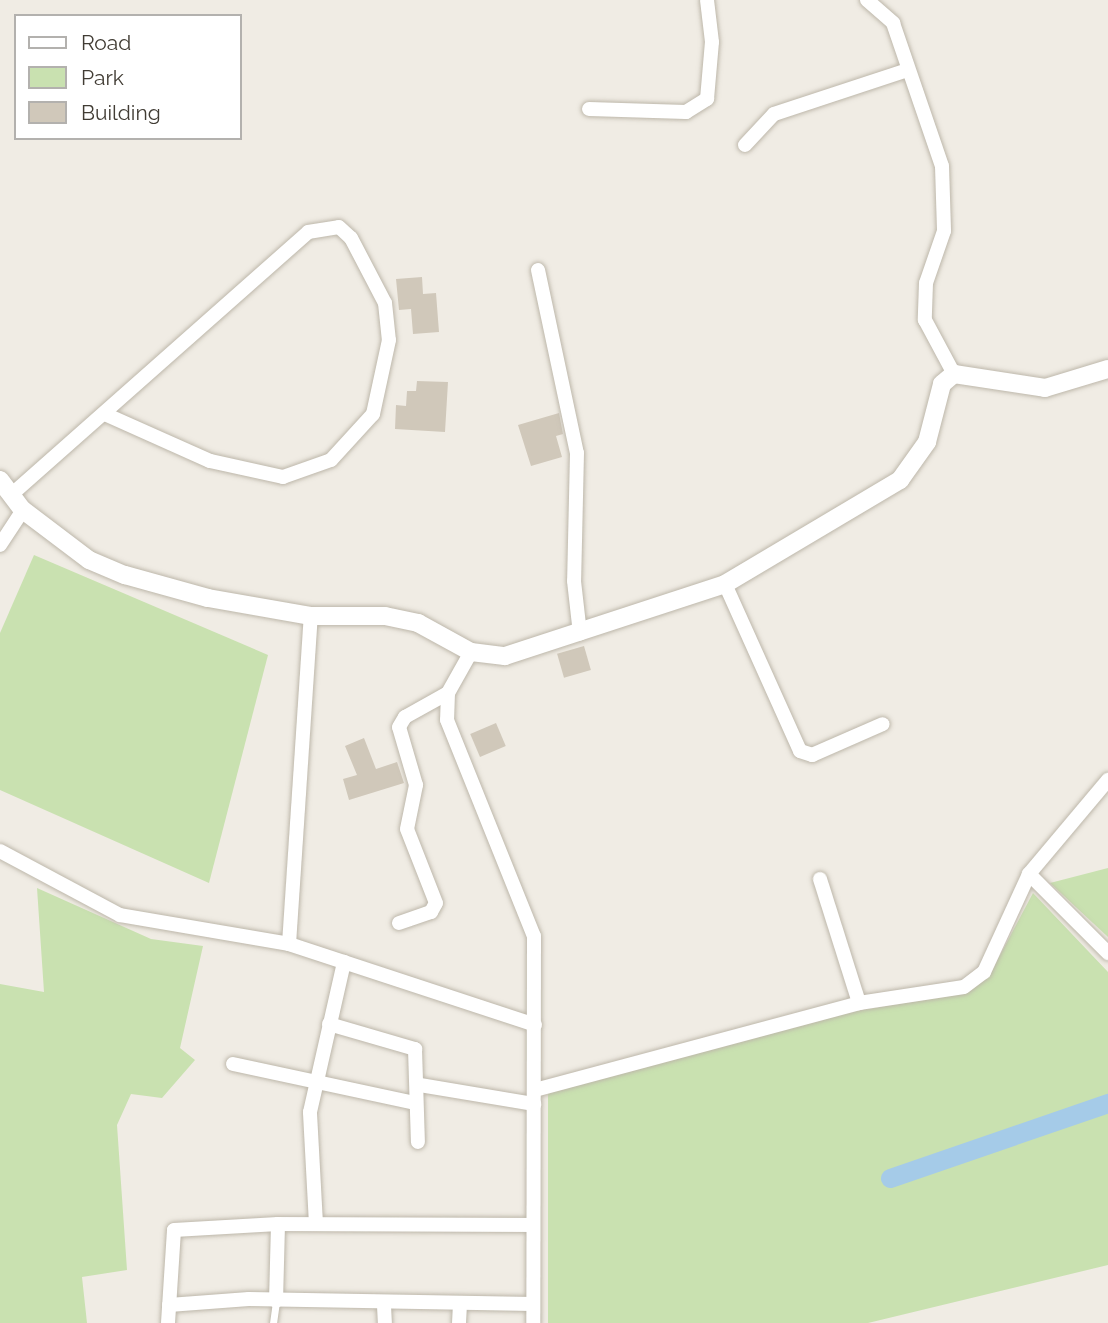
<!DOCTYPE html>
<html>
<head>
<meta charset="utf-8">
<style>
	body { margin:0 }
	#map { position:relative; width:1108px; height:1323px; overflow:hidden; background:#f0ece4; font-family:Raleway,sans-serif }
	div>[style] { position:absolute }
	.green>* { inset:0; background:#c9e1b0 }
	.canal>* { height:19px; margin:-9.5px; padding:0 9.5px; transform-origin:9.5px; border-radius:9.5px; background:#a5cbe8 }
	.building>* { inset:0; background:#d0c8ba; transform-origin:0 0 }
	.roads { filter:drop-shadow(0 0 2px #bdb7aa) drop-shadow(0 0 2px #bdb7aa) }
	.service>* { height:7px; margin:-3.5px; padding:0 3.5px; transform-origin:3.5px; border-radius:3.5px; background:#fff }
	.minor>* { height:14px; margin:-7px; padding:0 7px; transform-origin:7px; border-radius:7px; background:#fff }
	.tertiary>* { height:18px; margin:-9px; padding:0 9px; transform-origin:9px; border-radius:9px; background:#fff }
	span { translate:-50% -50%; white-space:nowrap; text-align:center; line-height:1.15; -webkit-text-stroke:5px #fff; paint-order:stroke }
	.legend { position:absolute; left:14px; top:14px; width:228px; height:126px; box-sizing:border-box; background:#fff; border:2px solid #b3b1ae; margin:0; padding:9px 12px; list-style:none; font-size:21px; color:#413c34 }
	.legend li { display:flex; align-items:center; gap:14px; height:35px }
	.legend b { width:35px; border:2px solid #b3b1ae }
</style>
</head>
<body>
<div id="map">
	<div class="green">
		<i style="clip-path:polygon(34px 555px,268px 655px,209px 883px,0 790px,0 633px)"></i>
		<i style="clip-path:polygon(1108px 868px,1108px 937px,1050px 883px)"></i>
		<i style="clip-path:polygon(37px 888px,151px 939px,203px 946px,180px 1048px,195px 1060px,162px 1098px,131px 1094px,117px 1125px,127px 1270px,82px 1277px,87px 1323px,0 1323px,0 984px,44px 992px)"></i>
		<i style="clip-path:polygon(1033px 893px,1108px 972px,1108px 1265px,868px 1323px,548px 1323px,548px 1083px,762px 1027px,958px 994px,989px 976px)"></i>
	</div>
	<div class="canal">
		<i style="left:890px;top:1178px;width:231px;rotate:-19deg"></i>
	</div>
	<div class="building">
		<i style="clip-path:polygon(422px 277px,423px 294px,436px 293px,439px 332px,413px 334px,411px 309px,399px 310px,396px 279px)"></i>
		<i style="clip-path:polygon(417px 381px,448px 382px,445px 432px,395px 429px,396px 405px,406px 406px,407px 391px,416px 391px)"></i>
		<i style="clip-path:polygon(559px 413px,563px 434px,556px 436px,562px 457px,531px 466px,518px 425px)"></i>
		<i style="left:584px;top:646px;width:25px;height:28px;rotate:74deg"></i>
		<i style="left:496px;top:723px;width:25px;height:28px;rotate:67deg"></i>
		<i style="clip-path:polygon(364px 738px,376px 769px,397px 762px,404px 783px,349px 800px,343px 779px,357px 775px,345px 746px)"></i>
	</div>
	<div class="roads">
		<div class="service">
			<i style="left:273px;top:1323px;width:22px;rotate:-82deg"></i>
		</div>
		<div class="minor">
			<i style="left:867px;top:0;width:35px;rotate:41deg"></i>
			<i style="left:893px;top:23px;width:151px;rotate:71.1deg"></i>
			<i style="left:942px;top:166px;width:65px;rotate:88.2deg"></i>
			<i style="left:944px;top:231px;width:55px;rotate:109.1deg"></i>
			<i style="left:926px;top:283px;width:37px;rotate:92deg"></i>
			<i style="left:925px;top:320px;width:61px;rotate:61.8deg"></i>
			<i style="left:589px;top:109px;width:97px;rotate:1.8deg"></i>
			<i style="left:686px;top:112px;width:25px;rotate:-32deg"></i>
			<i style="left:707px;top:99px;width:57px;rotate:-85deg"></i>
			<i style="left:712px;top:42px;width:42px;rotate:-96.8deg"></i>
			<i style="left:745px;top:145px;width:42px;rotate:-46.9deg"></i>
			<i style="left:774px;top:114px;width:141px;rotate:-18.2deg"></i>
			<i style="left:538px;top:270px;width:187px;rotate:78deg"></i>
			<i style="left:577px;top:453px;width:128px;rotate:91.3deg"></i>
			<i style="left:574px;top:581px;width:53px;rotate:83.5deg"></i>
			<i style="left:11px;top:495px;width:397px;rotate:-41.5deg"></i>
			<i style="left:308px;top:232px;width:31px;rotate:-9deg"></i>
			<i style="left:339px;top:227px;width:16px;rotate:43deg"></i>
			<i style="left:351px;top:238px;width:73px;rotate:62.4deg"></i>
			<i style="left:385px;top:303px;width:37px;rotate:84deg"></i>
			<i style="left:389px;top:340px;width:76px;rotate:102.2deg"></i>
			<i style="left:373px;top:414px;width:62px;rotate:132.4deg"></i>
			<i style="left:331px;top:460px;width:51px;rotate:160.5deg"></i>
			<i style="left:283px;top:477px;width:75px;rotate:-167.6deg"></i>
			<i style="left:210px;top:461px;width:115px;rotate:-155.9deg"></i>
			<i style="left:0;top:545px;width:42px;rotate:-56.7deg"></i>
			<i style="left:725px;top:584px;width:183px;rotate:65.8deg"></i>
			<i style="left:800px;top:751px;width:13px;rotate:18deg"></i>
			<i style="left:812px;top:755px;width:77px;rotate:-23.6deg"></i>
			<i style="left:471px;top:652px;width:47px;rotate:119.3deg"></i>
			<i style="left:448px;top:693px;width:27px;rotate:92deg"></i>
			<i style="left:447px;top:720px;width:233px;rotate:68.1deg"></i>
			<i style="left:534px;top:936px;width:387px;rotate:90.1deg"></i>
			<i style="left:0;top:851px;width:136px;rotate:28.1deg"></i>
			<i style="left:120px;top:915px;width:171px;rotate:9.7deg"></i>
			<i style="left:289px;top:944px;width:259px;rotate:18.2deg"></i>
			<i style="left:1029px;top:874px;width:112px;rotate:45deg"></i>
			<i style="left:820px;top:879px;width:130px;rotate:72.5deg"></i>
			<i style="left:399px;top:923px;width:34px;rotate:-19deg"></i>
			<i style="left:431px;top:912px;width:10px;rotate:-61deg"></i>
			<i style="left:436px;top:903px;width:79px;rotate:-111.4deg"></i>
			<i style="left:407px;top:829px;width:45px;rotate:-78.4deg"></i>
			<i style="left:416px;top:785px;width:60px;rotate:-106.3deg"></i>
			<i style="left:399px;top:727px;width:12px;rotate:-59deg"></i>
			<i style="left:405px;top:717px;width:49px;rotate:-29.2deg"></i>
			<i style="left:289px;top:944px;width:329px;rotate:-86.2deg"></i>
			<i style="left:329px;top:1024px;width:90px;rotate:16.2deg"></i>
			<i style="left:415px;top:1049px;width:93px;rotate:88.2deg"></i>
			<i style="left:233px;top:1064px;width:186px;rotate:12.1deg"></i>
			<i style="left:420px;top:1085px;width:116px;rotate:9.5deg"></i>
			<i style="left:535px;top:1090px;width:335px;rotate:-15deg"></i>
			<i style="left:859px;top:1003px;width:106px;rotate:-8.7deg"></i>
			<i style="left:964px;top:987px;width:25px;rotate:-37deg"></i>
			<i style="left:984px;top:972px;width:108px;rotate:-65.3deg"></i>
			<i style="left:1029px;top:874px;width:123px;rotate:-50deg"></i>
			<i style="left:316px;top:1224px;width:112px;rotate:-93.1deg"></i>
			<i style="left:310px;top:1112px;width:154px;rotate:-77.2deg"></i>
			<i style="left:276px;top:1301px;width:77px;rotate:-88.5deg"></i>
			<i style="left:169px;top:1305px;width:80px;rotate:-4.3deg"></i>
			<i style="left:249px;top:1299px;width:284px;rotate:1deg"></i>
			<i style="left:384px;top:1306px;width:17px;rotate:87deg"></i>
			<i style="left:168px;top:1323px;width:93px;rotate:-86.3deg"></i>
			<i style="left:174px;top:1230px;width:104px;rotate:-3.3deg"></i>
			<i style="left:278px;top:1224px;width:254px;rotate:0.2deg"></i>
			<i style="left:459px;top:1323px;width:20px;rotate:-87deg"></i>
		</div>
		<div class="tertiary">
			<i style="left:0;top:480px;width:38px;rotate:53deg"></i>
			<i style="left:23px;top:510px;width:83px;rotate:37.1deg"></i>
			<i style="left:89px;top:560px;width:39px;rotate:23deg"></i>
			<i style="left:125px;top:575px;width:86px;rotate:15.5deg"></i>
			<i style="left:208px;top:598px;width:105px;rotate:9.9deg"></i>
			<i style="left:311px;top:616px;width:74px"></i>
			<i style="left:385px;top:616px;width:34px;rotate:12deg"></i>
			<i style="left:418px;top:623px;width:60px;rotate:28.7deg"></i>
			<i style="left:471px;top:652px;width:34px;rotate:7deg"></i>
			<i style="left:505px;top:656px;width:231px;rotate:-18.1deg"></i>
			<i style="left:725px;top:584px;width:204px;rotate:-30.7deg"></i>
			<i style="left:900px;top:480px;width:47px;rotate:-54.6deg"></i>
			<i style="left:927px;top:442px;width:60px;rotate:-75.5deg"></i>
			<i style="left:942px;top:384px;width:16px;rotate:-40deg"></i>
			<i style="left:954px;top:374px;width:92px;rotate:8.7deg"></i>
			<i style="left:1045px;top:388px;width:66px;rotate:-16.8deg"></i>
		</div>
	</div>
	<ul class="legend">
	<li><b style="height:9px;background:#fff"></b>Road</li>
	<li><b style="height:19px;background:#c9e1b0"></b>Park</li>
	<li><b style="height:19px;background:#d0c8ba"></b>Building</li>
	</ul>
</div>
</body>
</html>
